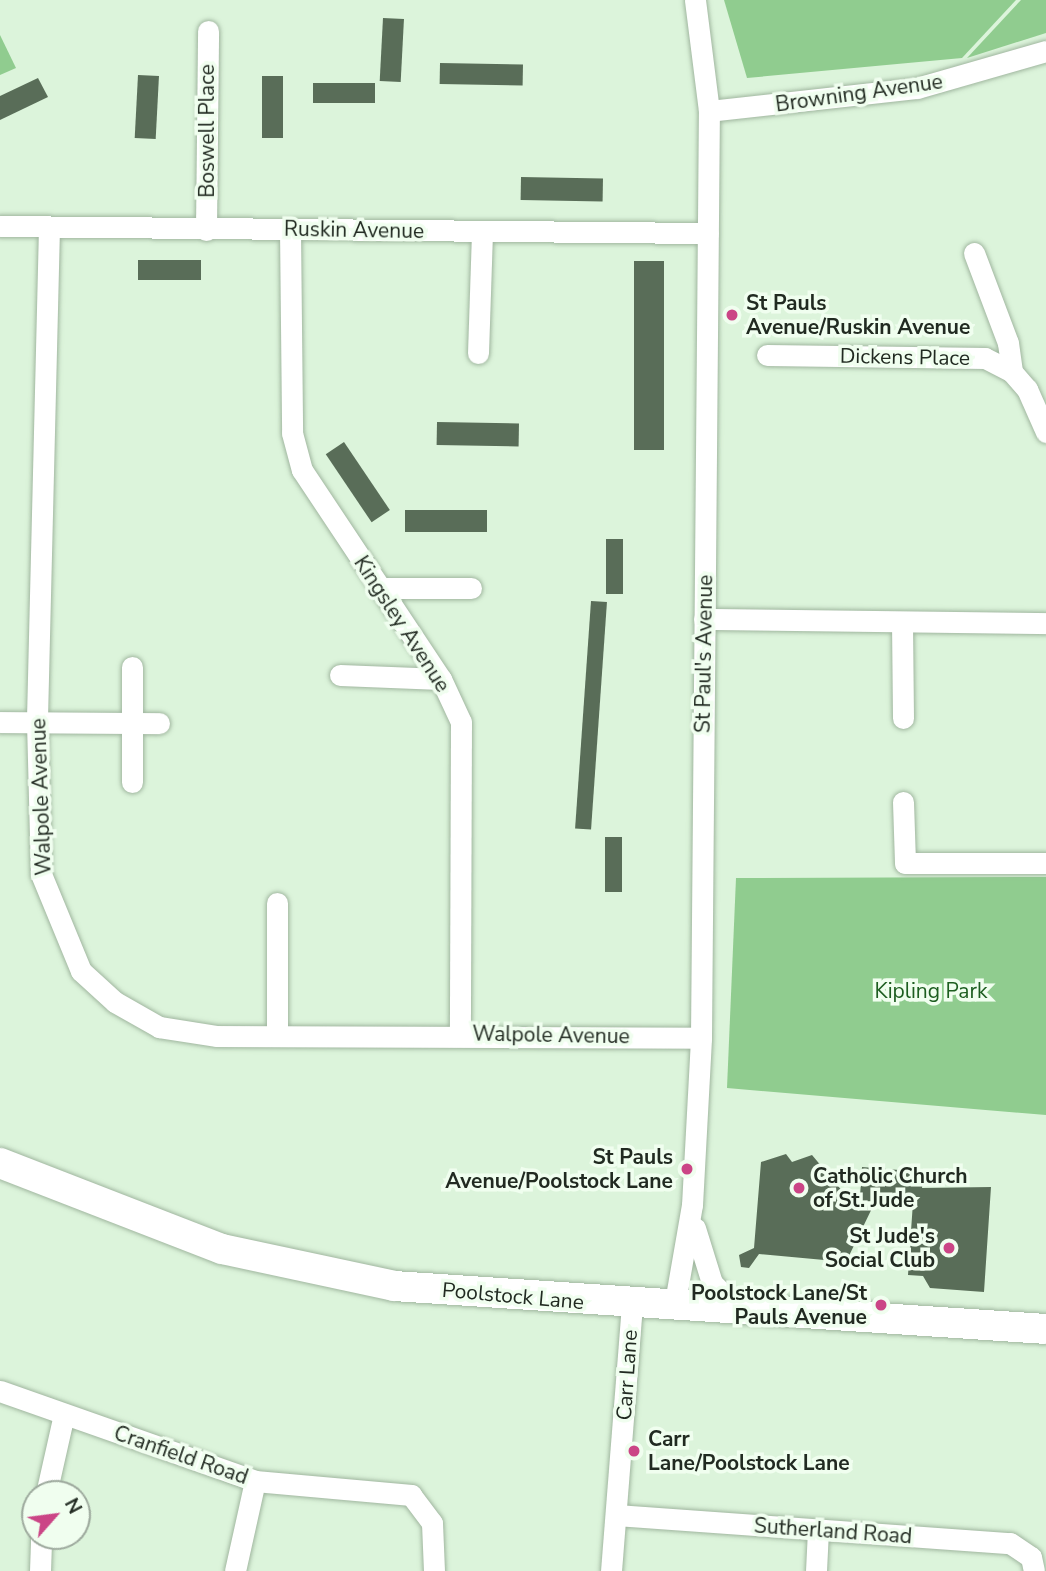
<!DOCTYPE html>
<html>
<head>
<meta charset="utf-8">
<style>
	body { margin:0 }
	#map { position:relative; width:1046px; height:1571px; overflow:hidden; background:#dcf4db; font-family:"Nunito Sans",sans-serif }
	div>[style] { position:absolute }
	.green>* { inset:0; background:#90cc8f }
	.building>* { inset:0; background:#596d58; transform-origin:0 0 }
	.roads { filter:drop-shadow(0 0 2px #a0b69f) drop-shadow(0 0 2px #a0b69f) }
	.street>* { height:21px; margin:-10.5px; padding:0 10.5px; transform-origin:10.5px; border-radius:10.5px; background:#fff }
	.secondary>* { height:30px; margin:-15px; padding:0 15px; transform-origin:15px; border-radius:15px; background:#fff }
	.dots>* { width:19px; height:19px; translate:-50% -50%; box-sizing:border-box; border:4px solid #f0feef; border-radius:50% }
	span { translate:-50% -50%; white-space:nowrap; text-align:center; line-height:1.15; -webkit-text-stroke:7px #f0feef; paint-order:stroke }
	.street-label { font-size:21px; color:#212a21 }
	.poi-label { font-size:21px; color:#212a21; font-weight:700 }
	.left { translate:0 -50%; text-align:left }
	.right { translate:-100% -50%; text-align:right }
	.park-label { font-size:21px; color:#1d5e20 }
	.north { position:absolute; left:21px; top:1480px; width:70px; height:70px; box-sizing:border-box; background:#f0feef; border:2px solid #9da99d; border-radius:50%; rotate:62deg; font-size:19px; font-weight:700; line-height:28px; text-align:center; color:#212a21 }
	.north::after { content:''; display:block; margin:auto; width:24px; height:32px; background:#cb4586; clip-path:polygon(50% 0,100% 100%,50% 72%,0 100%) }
</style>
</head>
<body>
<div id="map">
	<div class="green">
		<i style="clip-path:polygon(724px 0,1016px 0,962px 58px,747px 78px)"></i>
		<i style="clip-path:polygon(1021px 0,1046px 0,1046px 33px,967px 58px)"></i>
		<i style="clip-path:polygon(0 35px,16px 68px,0 75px)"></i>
		<i style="clip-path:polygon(1046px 877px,1046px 1115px,727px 1088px,736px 878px)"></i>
	</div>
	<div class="building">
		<i style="left:383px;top:18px;width:21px;height:63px;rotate:3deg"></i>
		<i style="left:440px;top:63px;width:83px;height:21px;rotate:1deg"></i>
		<i style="left:138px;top:75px;width:21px;height:63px;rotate:3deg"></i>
		<i style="left:262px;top:76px;width:21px;height:62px"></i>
		<i style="clip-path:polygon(38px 78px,48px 97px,0 120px,0 96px)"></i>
		<i style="left:313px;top:83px;width:62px;height:20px"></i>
		<i style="left:521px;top:177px;width:82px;height:23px;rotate:1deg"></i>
		<i style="left:138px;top:260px;width:63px;height:20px"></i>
		<i style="left:634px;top:261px;width:30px;height:189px"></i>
		<i style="left:437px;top:422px;width:82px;height:23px;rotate:1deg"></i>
		<i style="left:344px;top:442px;width:82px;height:22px;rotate:56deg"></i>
		<i style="left:405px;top:510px;width:82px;height:22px"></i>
		<i style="left:606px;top:539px;width:17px;height:55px"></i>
		<i style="left:591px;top:601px;width:16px;height:228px;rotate:4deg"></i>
		<i style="left:605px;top:837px;width:17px;height:55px"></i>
		<i style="clip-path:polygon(786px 1154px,792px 1162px,812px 1155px,859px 1211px,862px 1167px,924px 1172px,922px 1188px,991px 1187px,984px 1292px,930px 1288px,923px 1276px,908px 1275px,913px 1202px,876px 1200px,846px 1262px,759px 1254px,749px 1268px,741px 1267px,739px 1255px,754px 1248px,761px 1162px)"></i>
	</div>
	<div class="roads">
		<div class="street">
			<i style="left:709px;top:111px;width:209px;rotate:-6.3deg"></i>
			<i style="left:917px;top:88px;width:134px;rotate:-16deg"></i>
			<i style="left:0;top:226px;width:708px;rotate:0.57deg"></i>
			<i style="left:49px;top:227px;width:495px;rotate:91.4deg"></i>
			<i style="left:37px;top:722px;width:152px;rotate:88.5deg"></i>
			<i style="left:41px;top:874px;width:105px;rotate:67.6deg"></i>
			<i style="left:81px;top:971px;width:46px;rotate:42.4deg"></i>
			<i style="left:115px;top:1002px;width:51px;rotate:29.6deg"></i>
			<i style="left:159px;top:1027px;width:59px;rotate:8.8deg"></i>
			<i style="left:217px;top:1036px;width:484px;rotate:0.2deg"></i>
			<i style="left:290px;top:229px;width:204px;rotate:89.4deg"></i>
			<i style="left:292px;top:433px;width:38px;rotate:75deg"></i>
			<i style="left:302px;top:470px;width:251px;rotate:56.4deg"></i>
			<i style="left:441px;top:679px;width:47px;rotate:65.1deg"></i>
			<i style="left:461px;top:722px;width:311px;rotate:90.2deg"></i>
			<i style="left:206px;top:230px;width:199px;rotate:-89.4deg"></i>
			<i style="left:974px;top:253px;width:96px;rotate:69.3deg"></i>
			<i style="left:1008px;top:343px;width:29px;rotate:82deg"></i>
			<i style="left:478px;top:353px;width:122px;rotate:-88.1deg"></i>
			<i style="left:767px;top:355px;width:218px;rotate:0.8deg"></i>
			<i style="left:985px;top:358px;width:30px;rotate:27deg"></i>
			<i style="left:1012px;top:372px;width:23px;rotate:49deg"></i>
			<i style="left:1027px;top:389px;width:47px;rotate:66.2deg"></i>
			<i style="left:379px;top:588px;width:92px"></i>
			<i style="left:704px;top:619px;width:342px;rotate:0.7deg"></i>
			<i style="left:902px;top:622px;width:96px;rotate:89.4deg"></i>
			<i style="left:340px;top:675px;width:101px;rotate:2.3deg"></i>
			<i style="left:0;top:722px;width:159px;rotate:0.4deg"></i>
			<i style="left:132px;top:782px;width:115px;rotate:-90deg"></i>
			<i style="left:903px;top:802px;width:61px;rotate:88.1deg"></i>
			<i style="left:905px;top:863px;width:141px"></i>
			<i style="left:277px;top:903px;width:133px;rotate:90deg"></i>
			<i style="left:695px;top:1228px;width:58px;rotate:72.8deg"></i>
			<i style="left:712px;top:1283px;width:38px;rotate:45deg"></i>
			<i style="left:674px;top:1308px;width:105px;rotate:-80.1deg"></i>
			<i style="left:692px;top:1205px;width:167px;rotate:-86.9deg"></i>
			<i style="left:701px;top:1038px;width:927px;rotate:-89.51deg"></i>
			<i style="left:709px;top:111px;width:112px;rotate:-97.2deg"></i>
			<i style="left:0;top:1391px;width:270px;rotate:19.4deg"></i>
			<i style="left:255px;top:1481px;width:157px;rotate:5.1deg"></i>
			<i style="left:411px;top:1495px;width:35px;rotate:53deg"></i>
			<i style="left:432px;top:1523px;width:48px;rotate:87.6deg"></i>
			<i style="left:46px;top:1494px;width:82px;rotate:-77.3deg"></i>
			<i style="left:616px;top:1515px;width:395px;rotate:4.1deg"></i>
			<i style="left:1010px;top:1543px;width:25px;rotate:34deg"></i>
			<i style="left:1031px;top:1557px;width:14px;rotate:78deg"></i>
			<i style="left:40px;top:1571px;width:35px;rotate:-88deg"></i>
			<i style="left:235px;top:1571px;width:92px;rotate:-77.5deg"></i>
			<i style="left:611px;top:1571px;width:266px;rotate:-85.5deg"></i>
			<i style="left:816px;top:1571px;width:41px;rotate:-87.2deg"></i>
		</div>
		<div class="secondary">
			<i style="left:0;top:1163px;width:238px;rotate:21.2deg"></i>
			<i style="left:222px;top:1249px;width:176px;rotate:12.1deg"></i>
			<i style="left:394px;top:1286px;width:653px;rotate:3.77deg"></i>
		</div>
	</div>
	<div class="dots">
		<i style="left:732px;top:315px;background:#cb4586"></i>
		<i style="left:687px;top:1169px;background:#cb4586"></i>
		<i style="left:799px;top:1188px;background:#cb4586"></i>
		<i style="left:949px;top:1248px;background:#cb4586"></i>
		<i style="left:881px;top:1305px;background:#cb4586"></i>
		<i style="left:634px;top:1451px;background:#cb4586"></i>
	</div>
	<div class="street-label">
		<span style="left:859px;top:93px;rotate:-8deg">Browning Avenue</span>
		<span style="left:207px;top:131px;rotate:-90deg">Boswell Place</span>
		<span style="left:354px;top:230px;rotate:1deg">Ruskin Avenue</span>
		<span style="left:905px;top:357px;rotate:1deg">Dickens Place</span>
		<span style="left:402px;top:624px;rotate:57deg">Kingsley Avenue</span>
		<span style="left:704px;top:654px;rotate:-89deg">St Paul's Avenue</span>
		<span style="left:41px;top:797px;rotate:-92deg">Walpole Avenue</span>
		<span style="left:551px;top:1035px;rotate:1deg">Walpole Avenue</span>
		<span style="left:513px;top:1296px;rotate:5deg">Poolstock Lane</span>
		<span style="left:627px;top:1375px;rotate:-86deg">Carr Lane</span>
		<span style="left:181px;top:1455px;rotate:19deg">Cranfield Road</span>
		<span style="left:833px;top:1531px;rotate:4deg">Sutherland Road</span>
	</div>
	<div class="poi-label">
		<span class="left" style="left:746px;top:315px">St Pauls<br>Avenue/Ruskin Avenue</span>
		<span class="right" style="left:673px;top:1169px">St Pauls<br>Avenue/Poolstock Lane</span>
		<span class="left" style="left:813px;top:1188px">Catholic Church<br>of St. Jude</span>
		<span class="right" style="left:935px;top:1248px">St Jude's<br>Social Club</span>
		<span class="right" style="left:867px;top:1305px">Poolstock Lane/St<br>Pauls Avenue</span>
		<span class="left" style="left:648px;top:1451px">Carr<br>Lane/Poolstock Lane</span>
	</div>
	<div class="park-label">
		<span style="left:931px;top:991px">Kipling Park</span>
	</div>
	<div class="north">N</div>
</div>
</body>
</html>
